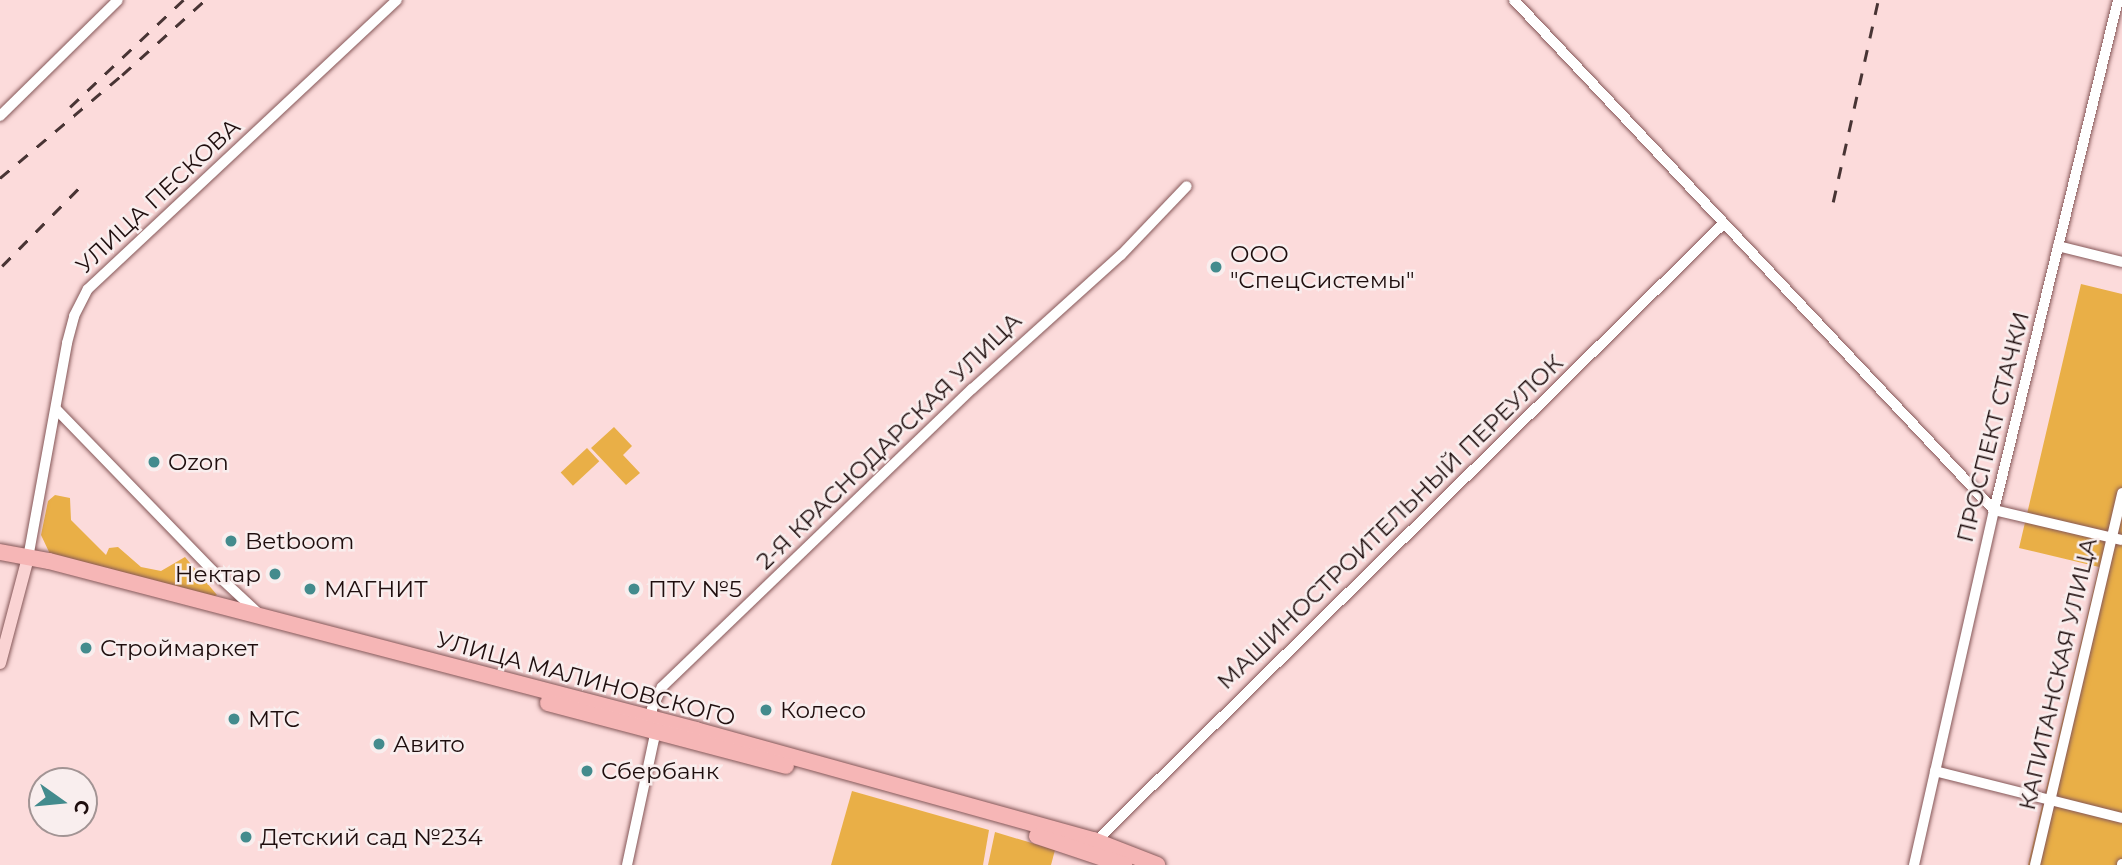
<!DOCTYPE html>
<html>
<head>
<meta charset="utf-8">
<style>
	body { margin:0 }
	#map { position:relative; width:2122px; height:865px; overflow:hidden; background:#fcdbdb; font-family:Montserrat,sans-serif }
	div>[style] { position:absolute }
	.green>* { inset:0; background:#e9af47; transform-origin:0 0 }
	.roads { filter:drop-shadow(0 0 2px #855758) drop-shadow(0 0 2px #855758) }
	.minor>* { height:10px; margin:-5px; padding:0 5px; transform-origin:5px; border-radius:5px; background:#fff }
	.major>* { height:12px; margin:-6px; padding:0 6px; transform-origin:6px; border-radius:6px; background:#fad3d3 }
	.highway>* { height:16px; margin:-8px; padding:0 8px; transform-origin:8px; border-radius:8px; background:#f6b6b6 }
	.rail>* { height:2.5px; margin-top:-1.25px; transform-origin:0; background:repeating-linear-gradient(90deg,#483434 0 12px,transparent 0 24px) }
	.dots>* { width:19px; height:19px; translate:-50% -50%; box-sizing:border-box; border:4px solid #f9eeee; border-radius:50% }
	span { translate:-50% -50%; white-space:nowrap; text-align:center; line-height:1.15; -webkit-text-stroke:5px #f9eeee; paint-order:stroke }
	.street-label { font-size:23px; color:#1f0e0e }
	.poi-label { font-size:23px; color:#1f0e0e }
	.left { translate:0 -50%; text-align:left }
	.right { translate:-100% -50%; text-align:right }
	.north { position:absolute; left:28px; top:767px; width:70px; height:70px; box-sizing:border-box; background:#f9eeee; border:2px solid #a29494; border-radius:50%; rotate:105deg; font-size:19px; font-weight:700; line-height:28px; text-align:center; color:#1f0e0e }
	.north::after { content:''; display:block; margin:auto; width:24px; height:32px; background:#438b8d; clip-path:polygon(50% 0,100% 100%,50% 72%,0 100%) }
</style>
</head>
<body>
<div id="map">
	<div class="green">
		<i style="clip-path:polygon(2081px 284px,2122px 294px,2122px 865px,2028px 865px,2099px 567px,2019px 548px)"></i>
		<i style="clip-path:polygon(614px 427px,632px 446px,623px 455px,640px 473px,626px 485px,591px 448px)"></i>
		<i style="left:587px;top:448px;width:18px;height:36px;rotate:47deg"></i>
		<i style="clip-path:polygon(55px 495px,70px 498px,71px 520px,106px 555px,109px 548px,118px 547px,141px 567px,161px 571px,185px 557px,217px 595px,210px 598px,50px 554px,41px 535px,48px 501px)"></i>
		<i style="clip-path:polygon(852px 791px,989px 830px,983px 865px,831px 865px)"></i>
		<i style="clip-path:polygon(995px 832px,1055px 850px,1051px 865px,988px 865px)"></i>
	</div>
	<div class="roads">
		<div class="minor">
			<i style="left:1514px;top:0;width:700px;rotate:46.74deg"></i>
			<i style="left:0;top:116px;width:165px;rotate:-44.5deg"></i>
			<i style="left:2058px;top:246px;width:66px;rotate:14deg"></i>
			<i style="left:56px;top:409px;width:226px;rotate:45.9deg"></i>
			<i style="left:213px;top:571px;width:62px;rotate:43deg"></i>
			<i style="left:1994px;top:510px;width:131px;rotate:13.2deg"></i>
			<i style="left:28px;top:558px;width:219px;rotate:-79.7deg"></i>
			<i style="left:67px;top:343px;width:28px;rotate:-75deg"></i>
			<i style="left:74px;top:316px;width:30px;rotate:-63deg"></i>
			<i style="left:88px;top:289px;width:423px;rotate:-43.1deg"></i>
			<i style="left:1935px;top:771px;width:193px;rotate:14.1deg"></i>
			<i style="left:1092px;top:845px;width:885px;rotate:-44.54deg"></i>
			<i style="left:627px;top:865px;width:129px;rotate:-77.9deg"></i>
			<i style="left:654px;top:739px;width:30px;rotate:-94deg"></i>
			<i style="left:652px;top:709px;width:24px;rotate:-66deg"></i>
			<i style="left:662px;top:687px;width:430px;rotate:-43.9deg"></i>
			<i style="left:972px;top:389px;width:200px;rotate:-42deg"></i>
			<i style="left:1121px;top:255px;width:95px;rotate:-46.3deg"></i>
			<i style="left:1914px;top:865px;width:364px;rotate:-77.3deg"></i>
			<i style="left:1994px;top:510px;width:525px;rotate:-76.33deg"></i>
			<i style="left:2035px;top:865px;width:382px;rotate:-76.8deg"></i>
			<i style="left:2122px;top:865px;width:1px;rotate:-90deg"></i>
		</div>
		<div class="major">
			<i style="left:0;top:663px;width:109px;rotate:-75.1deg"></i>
		</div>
		<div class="highway">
			<i style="left:0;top:552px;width:50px;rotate:10.4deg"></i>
			<i style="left:49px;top:561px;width:669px;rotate:14.64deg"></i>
			<i style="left:696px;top:730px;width:412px;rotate:15.5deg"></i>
			<i style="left:1093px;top:840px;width:69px;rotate:21.3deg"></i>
			<i style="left:548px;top:703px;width:246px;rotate:14.8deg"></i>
			<i style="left:1037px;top:836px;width:92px;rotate:18.4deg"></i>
		</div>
	</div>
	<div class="rail">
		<i style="left:70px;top:107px;width:156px;rotate:-43.4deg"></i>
		<i style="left:0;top:178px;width:160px;rotate:-40.2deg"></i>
		<i style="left:122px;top:75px;width:112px;rotate:-42.1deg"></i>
		<i style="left:1833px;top:202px;width:207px;rotate:-77.4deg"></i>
		<i style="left:2px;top:266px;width:110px;rotate:-45.4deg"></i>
	</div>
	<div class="dots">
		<i style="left:1216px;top:267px;background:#438b8d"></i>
		<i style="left:154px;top:462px;background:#438b8d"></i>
		<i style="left:231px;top:541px;background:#438b8d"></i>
		<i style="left:275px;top:574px;background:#438b8d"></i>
		<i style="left:310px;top:589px;background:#438b8d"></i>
		<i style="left:634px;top:589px;background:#438b8d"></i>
		<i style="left:86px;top:648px;background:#438b8d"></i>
		<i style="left:766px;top:710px;background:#438b8d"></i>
		<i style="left:234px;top:719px;background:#438b8d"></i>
		<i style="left:379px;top:744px;background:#438b8d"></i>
		<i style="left:587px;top:771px;background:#438b8d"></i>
		<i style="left:246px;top:837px;background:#438b8d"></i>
	</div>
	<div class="street-label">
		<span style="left:158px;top:196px;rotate:-43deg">УЛИЦА ПЕСКОВА</span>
		<span style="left:1993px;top:427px;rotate:-76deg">ПРОСПЕКТ СТАЧКИ</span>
		<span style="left:889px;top:441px;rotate:-44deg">2-Я КРАСНОДАРСКАЯ УЛИЦА</span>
		<span style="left:1390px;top:522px;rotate:-44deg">МАШИНОСТРОИТЕЛЬНЫЙ ПЕРЕУЛОК</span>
		<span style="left:2058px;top:674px;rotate:-77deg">КАПИТАНСКАЯ УЛИЦА</span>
		<span style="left:586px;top:679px;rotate:15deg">УЛИЦА МАЛИНОВСКОГО</span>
	</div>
	<div class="poi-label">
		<span class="left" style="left:1230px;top:267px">ООО<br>"СпецСистемы"</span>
		<span class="left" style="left:168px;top:462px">Ozon</span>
		<span class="left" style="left:245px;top:541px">Betboom</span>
		<span class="right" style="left:261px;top:574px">Нектар</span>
		<span class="left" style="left:324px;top:589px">МАГНИТ</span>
		<span class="left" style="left:648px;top:589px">ПТУ №5</span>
		<span class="left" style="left:100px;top:648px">Строймаркет</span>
		<span class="left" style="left:780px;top:710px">Колесо</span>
		<span class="left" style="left:248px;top:719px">МТС</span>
		<span class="left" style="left:393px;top:744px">Авито</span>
		<span class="left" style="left:601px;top:771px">Сбербанк</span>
		<span class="left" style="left:260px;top:837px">Детский сад №234</span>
	</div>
	<div class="north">С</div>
</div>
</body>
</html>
